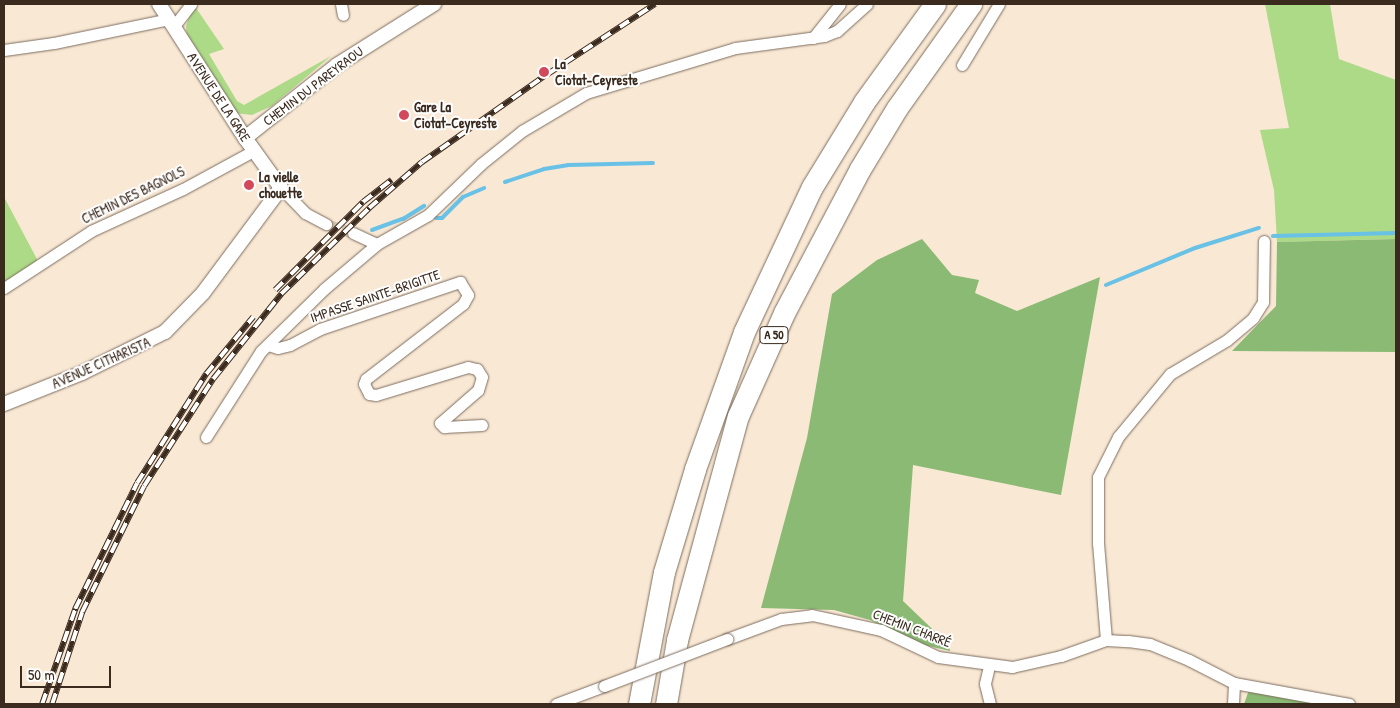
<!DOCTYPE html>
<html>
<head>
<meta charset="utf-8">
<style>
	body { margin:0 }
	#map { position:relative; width:1400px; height:708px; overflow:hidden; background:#f8e8d4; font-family:"Patrick Hand",sans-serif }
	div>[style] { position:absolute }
	.green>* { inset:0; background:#adda87 }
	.forest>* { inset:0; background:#8aba74 }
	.stream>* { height:4px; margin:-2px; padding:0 2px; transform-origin:2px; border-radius:2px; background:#69c1e6 }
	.minor-tunnel>* { height:11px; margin-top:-5.5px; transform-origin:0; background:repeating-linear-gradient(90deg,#d2c2b0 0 11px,transparent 0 16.5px) }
	.roads { filter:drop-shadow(0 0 1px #7d6c5e) drop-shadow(0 0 1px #7d6c5e) }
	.minor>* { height:11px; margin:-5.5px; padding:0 5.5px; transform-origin:5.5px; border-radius:5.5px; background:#fff }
	.tertiary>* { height:14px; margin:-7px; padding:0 7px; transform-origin:7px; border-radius:7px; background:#fff }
	.motorway>* { height:21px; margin:-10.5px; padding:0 10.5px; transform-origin:10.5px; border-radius:10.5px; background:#fff }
	.rail>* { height:5.5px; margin-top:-2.75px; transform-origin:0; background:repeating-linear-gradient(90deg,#fff 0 11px,#3b2a1e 0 22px); box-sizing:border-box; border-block:1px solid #3b2a1e }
	.bridges { filter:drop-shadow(0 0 1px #7d6c5e) drop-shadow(0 0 1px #7d6c5e) }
	.minor-bridge>* { height:11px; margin:-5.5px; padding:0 5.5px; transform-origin:5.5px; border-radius:5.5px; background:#fff }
	.dots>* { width:14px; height:14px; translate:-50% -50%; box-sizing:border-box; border:2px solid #fff; border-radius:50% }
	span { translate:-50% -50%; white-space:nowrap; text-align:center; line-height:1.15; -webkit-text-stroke:4px #fff; paint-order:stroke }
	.shield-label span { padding:1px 4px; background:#fff; border:1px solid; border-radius:4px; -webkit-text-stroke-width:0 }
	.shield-label { font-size:12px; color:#3b2a1e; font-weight:700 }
	.poi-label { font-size:14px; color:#3b2a1e; font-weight:700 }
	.left { translate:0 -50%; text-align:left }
	.street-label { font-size:14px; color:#3b2a1e }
	.frame { position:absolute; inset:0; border:5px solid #3b2a1e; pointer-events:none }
	.scale { position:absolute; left:20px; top:666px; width:91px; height:22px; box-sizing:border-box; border:2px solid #3b2a1e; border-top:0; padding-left:6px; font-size:15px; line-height:18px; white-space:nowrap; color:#3b2a1e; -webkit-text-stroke:4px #fff; paint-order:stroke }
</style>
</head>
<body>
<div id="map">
	<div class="green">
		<i style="clip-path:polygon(1265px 4px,1330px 4px,1339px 59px,1396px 80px,1396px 239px,1277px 242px,1274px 190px,1260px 130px,1289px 128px)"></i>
		<i style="clip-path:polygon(194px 5px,224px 49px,209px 54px,237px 101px,244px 105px,331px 56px,272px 106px,252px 115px,235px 113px,187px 39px,186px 26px)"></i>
		<i style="clip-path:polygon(4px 197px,38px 261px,4px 283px)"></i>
	</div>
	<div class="forest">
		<i style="clip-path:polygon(922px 239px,952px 275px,979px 280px,975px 293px,1017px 311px,1100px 277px,1061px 495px,913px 465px,903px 601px,949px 645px,950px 651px,920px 644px,870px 620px,834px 610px,761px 608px,807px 438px,832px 294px,877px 260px)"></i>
		<i style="clip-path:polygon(1396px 239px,1396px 352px,1232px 351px,1276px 306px,1277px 242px)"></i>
		<i style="clip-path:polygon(1249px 690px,1335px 704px,1244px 704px)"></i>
	</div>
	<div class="stream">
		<i style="left:505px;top:182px;width:41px;rotate:-18.4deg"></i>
		<i style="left:544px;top:169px;width:25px;rotate:-9deg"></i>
		<i style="left:569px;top:165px;width:84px;rotate:-1.4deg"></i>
		<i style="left:436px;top:218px;width:6px"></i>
		<i style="left:442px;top:218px;width:30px;rotate:-45deg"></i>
		<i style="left:463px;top:197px;width:23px;rotate:-23deg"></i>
		<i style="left:372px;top:230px;width:33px;rotate:-20deg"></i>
		<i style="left:403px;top:219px;width:25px;rotate:-32deg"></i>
		<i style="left:1273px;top:236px;width:123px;rotate:-1.4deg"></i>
		<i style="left:1106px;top:285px;width:96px;rotate:-22.6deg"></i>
		<i style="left:1195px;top:248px;width:67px;rotate:-17.4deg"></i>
	</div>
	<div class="minor-tunnel">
		<i style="left:326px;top:224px;width:28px;rotate:18deg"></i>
	</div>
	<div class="roads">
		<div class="minor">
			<i style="left:341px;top:4px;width:11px;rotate:80deg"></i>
			<i style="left:174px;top:26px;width:28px;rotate:-52deg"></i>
			<i style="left:813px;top:38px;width:43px;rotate:-51.5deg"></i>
			<i style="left:4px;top:50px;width:50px;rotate:-8deg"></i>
			<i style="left:54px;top:43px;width:117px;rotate:-11.8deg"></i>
			<i style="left:962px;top:65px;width:71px;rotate:-58.8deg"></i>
			<i style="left:281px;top:188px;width:35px;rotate:46deg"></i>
			<i style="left:305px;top:213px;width:24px;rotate:28deg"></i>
			<i style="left:353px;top:233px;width:26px;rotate:25deg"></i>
			<i style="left:377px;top:244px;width:59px;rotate:-29.6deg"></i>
			<i style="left:428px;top:215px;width:74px;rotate:-43.9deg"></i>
			<i style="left:481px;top:164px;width:53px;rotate:-38.8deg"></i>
			<i style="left:522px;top:131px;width:74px;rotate:-30.7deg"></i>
			<i style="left:586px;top:93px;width:156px;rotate:-16.8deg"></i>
			<i style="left:735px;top:48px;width:90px;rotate:-7.7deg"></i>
			<i style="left:824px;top:36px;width:14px;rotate:-21deg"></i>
			<i style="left:837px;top:31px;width:40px;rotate:-42deg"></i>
			<i style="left:4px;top:288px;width:104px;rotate:-33.2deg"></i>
			<i style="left:91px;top:231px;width:101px;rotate:-24.5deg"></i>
			<i style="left:183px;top:189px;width:80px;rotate:-28.5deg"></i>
			<i style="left:268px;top:345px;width:10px;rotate:17deg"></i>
			<i style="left:278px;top:348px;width:12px;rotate:-14deg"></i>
			<i style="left:290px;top:345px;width:34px;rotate:-28deg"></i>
			<i style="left:320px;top:329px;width:148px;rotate:-18.6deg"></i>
			<i style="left:460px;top:282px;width:15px;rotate:58deg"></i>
			<i style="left:468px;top:295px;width:10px;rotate:119deg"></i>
			<i style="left:463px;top:304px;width:123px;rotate:142.3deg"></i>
			<i style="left:366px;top:379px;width:5px;rotate:112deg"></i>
			<i style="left:364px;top:384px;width:11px;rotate:63deg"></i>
			<i style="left:369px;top:394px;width:7px;rotate:8deg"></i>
			<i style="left:376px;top:395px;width:96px;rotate:-16.9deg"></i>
			<i style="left:468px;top:367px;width:9px;rotate:13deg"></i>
			<i style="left:477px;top:369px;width:9px;rotate:58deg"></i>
			<i style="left:482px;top:377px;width:14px;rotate:107deg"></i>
			<i style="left:478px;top:390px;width:50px;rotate:139deg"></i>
			<i style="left:440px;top:423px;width:6px;rotate:45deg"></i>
			<i style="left:444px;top:427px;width:38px;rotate:-3deg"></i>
			<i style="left:206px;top:437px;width:102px;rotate:-57.4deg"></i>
			<i style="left:261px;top:351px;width:88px;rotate:-44.5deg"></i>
			<i style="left:324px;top:289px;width:70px;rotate:-40.3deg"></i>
			<i style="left:727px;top:639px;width:58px;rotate:-20.3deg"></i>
			<i style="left:781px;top:619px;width:31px;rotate:-7deg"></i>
			<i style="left:812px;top:615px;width:71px;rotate:12.3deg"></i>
			<i style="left:881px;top:630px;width:63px;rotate:25.3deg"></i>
			<i style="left:938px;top:657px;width:75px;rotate:7.7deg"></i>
			<i style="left:1012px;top:667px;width:50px;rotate:-12.7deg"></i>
			<i style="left:1061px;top:656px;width:48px;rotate:-19.6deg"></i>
			<i style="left:1106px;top:640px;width:22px;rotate:3deg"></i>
			<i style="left:1128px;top:641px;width:22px;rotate:8deg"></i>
			<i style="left:1150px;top:644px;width:42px;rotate:22.3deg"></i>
			<i style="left:1189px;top:660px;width:51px;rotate:27.1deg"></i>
			<i style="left:1234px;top:683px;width:117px;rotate:10.3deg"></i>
			<i style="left:1106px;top:640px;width:97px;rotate:-94.7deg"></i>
			<i style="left:1098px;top:543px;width:66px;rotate:-90deg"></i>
			<i style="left:1098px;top:477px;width:45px;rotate:-63.4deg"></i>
			<i style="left:1118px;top:437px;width:82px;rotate:-50.5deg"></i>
			<i style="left:1170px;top:374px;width:66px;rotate:-30.8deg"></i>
			<i style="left:1227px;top:340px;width:34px;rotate:-40deg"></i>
			<i style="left:1253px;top:318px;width:19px;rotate:-58deg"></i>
			<i style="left:1263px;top:302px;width:61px;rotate:-89.1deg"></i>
			<i style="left:989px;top:666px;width:18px;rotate:103deg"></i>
			<i style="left:985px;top:684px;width:21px;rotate:76deg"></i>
			<i style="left:556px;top:704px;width:51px;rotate:-20.6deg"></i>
			<i style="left:1233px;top:704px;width:21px;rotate:-87deg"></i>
		</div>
		<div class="tertiary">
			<i style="left:245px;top:138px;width:117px;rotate:-38.4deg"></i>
			<i style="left:337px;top:65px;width:115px;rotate:-32.2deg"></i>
			<i style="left:4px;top:404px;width:84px;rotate:-21.7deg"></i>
			<i style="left:82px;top:373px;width:93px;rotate:-26.3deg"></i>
			<i style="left:165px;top:332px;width:54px;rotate:-45.7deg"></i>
			<i style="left:203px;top:293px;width:131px;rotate:-53.4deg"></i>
			<i style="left:281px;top:188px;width:62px;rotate:-125.8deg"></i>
			<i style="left:245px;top:138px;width:159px;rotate:-122.7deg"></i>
		</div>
		<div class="motorway">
			<i style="left:639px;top:704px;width:134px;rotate:-79.3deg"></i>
			<i style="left:664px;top:572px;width:108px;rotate:-73.2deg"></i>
			<i style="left:695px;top:469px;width:145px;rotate:-70.3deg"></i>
			<i style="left:744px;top:332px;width:160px;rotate:-64.9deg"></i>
			<i style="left:812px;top:187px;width:100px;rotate:-58.5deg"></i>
			<i style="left:864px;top:102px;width:121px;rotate:-54.1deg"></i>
			<i style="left:666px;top:704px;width:65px;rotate:-80.2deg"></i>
			<i style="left:677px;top:640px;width:232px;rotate:-74.8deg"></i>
			<i style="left:738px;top:416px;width:113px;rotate:-65.9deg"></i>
			<i style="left:784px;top:313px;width:163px;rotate:-62.2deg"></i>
			<i style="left:860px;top:169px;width:71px;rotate:-58.8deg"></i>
			<i style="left:897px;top:108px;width:128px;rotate:-54.6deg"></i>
		</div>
	</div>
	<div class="rail">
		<i style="left:275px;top:290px;width:124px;rotate:-45deg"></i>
		<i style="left:363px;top:202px;width:36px;rotate:-38deg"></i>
		<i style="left:42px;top:704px;width:101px;rotate:-70.8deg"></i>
		<i style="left:75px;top:609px;width:140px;rotate:-63.8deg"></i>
		<i style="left:137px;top:483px;width:129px;rotate:-57.7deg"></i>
		<i style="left:206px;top:374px;width:74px;rotate:-50.5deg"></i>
		<i style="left:52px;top:704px;width:97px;rotate:-71.9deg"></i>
		<i style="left:82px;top:612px;width:140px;rotate:-63.8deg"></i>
		<i style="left:144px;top:486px;width:127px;rotate:-57.2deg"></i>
		<i style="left:213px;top:379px;width:109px;rotate:-51.3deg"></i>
		<i style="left:281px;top:294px;width:123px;rotate:-44.3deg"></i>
		<i style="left:369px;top:208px;width:70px;rotate:-41deg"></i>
		<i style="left:422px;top:162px;width:151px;rotate:-35.1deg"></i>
		<i style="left:546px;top:75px;width:130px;rotate:-33.1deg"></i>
	</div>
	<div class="bridges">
		<div class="minor-bridge">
			<i style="left:604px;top:686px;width:132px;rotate:-20.9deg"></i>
		</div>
	</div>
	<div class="dots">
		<i style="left:544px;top:72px;background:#d1495b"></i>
		<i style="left:404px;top:115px;background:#d1495b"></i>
		<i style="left:249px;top:185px;background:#d1495b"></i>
	</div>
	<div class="shield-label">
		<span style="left:774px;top:335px">A 50</span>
	</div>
	<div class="poi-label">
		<span class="left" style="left:555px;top:72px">La<br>Ciotat-Ceyreste</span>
		<span class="left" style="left:414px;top:115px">Gare La<br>Ciotat-Ceyreste</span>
		<span class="left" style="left:259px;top:185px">La vielle<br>chouette</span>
	</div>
	<div class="street-label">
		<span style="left:313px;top:86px;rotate:-37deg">CHEMIN DU PAREYRAOU</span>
		<span style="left:219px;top:97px;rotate:57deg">AVENUE DE LA GARE</span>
		<span style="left:133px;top:195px;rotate:-26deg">CHEMIN DES BAGNOLS</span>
		<span style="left:375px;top:296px;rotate:-19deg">IMPASSE SAINTE-BRIGITTE</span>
		<span style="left:101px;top:363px;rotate:-24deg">AVENUE CITHARISTA</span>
		<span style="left:912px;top:628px;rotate:21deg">CHEMIN CHARRÉ</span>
	</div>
	<div class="frame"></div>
	<div class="scale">50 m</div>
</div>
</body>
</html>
